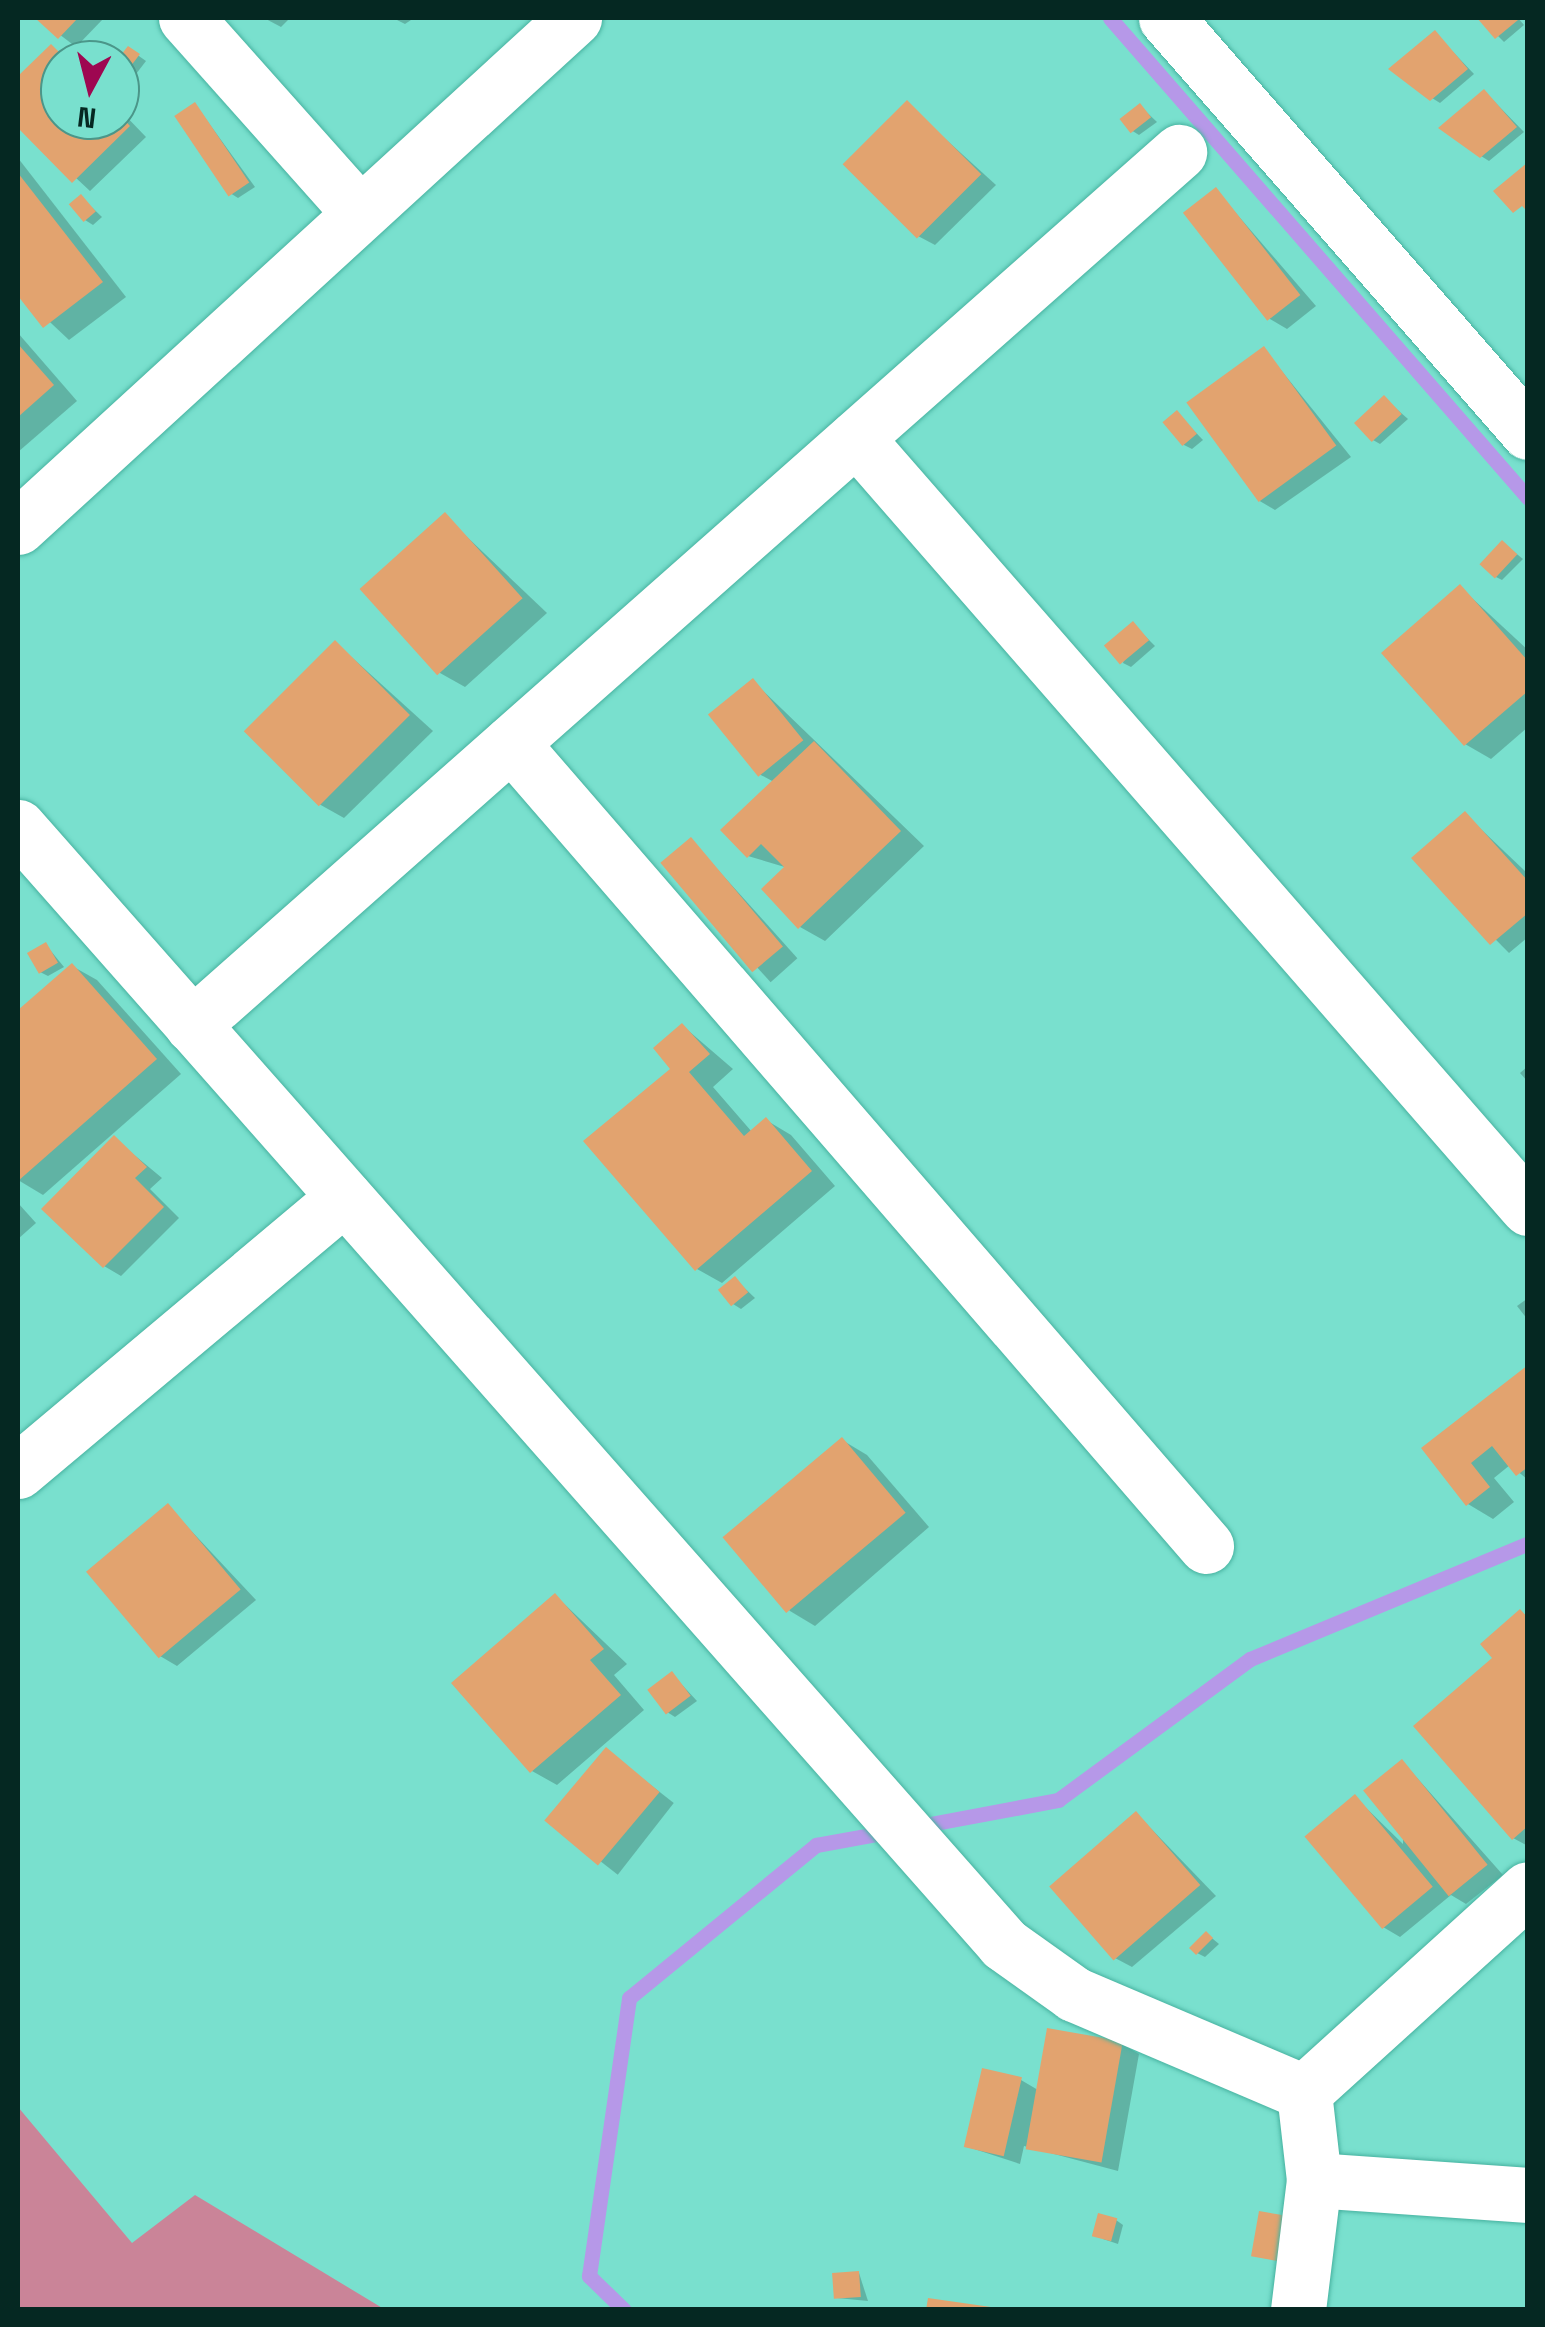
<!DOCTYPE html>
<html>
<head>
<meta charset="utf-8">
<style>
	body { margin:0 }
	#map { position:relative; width:1545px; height:2327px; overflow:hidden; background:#79e0ce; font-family:"Space Grotesk",sans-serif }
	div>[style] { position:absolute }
	.green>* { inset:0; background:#ca8498 }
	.shadow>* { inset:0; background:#0003; transform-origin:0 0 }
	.stream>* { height:15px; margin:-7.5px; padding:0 7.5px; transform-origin:7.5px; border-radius:7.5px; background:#b698e8 }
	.building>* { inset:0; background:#e2a36f; transform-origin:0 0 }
	.roads { filter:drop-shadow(0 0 2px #47b2a0) drop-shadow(0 0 2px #47b2a0) }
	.minor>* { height:55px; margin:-27.5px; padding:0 27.5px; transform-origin:27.5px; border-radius:27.5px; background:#fff }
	span { translate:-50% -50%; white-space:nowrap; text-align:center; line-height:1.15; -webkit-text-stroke:9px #79e0ce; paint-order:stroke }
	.frame { position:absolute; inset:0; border:20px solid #052822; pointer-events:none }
	.north { position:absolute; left:40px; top:40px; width:100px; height:100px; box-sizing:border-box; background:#79e0ce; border:2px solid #4b9689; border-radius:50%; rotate:187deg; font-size:28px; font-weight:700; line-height:40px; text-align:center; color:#052822 }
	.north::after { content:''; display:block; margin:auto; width:35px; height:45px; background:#9e0751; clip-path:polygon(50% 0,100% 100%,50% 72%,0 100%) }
</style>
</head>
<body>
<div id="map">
	<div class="green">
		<i style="clip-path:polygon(18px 2107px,132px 2243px,195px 2195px,384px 2309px,18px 2309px)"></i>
	</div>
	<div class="shadow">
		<i style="clip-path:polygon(38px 18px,104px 18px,76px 47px)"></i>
		<i style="clip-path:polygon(264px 18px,290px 18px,281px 27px)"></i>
		<i style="clip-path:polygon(393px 18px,414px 18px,405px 24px)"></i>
		<i style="clip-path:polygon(1480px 18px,1518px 18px,1524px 25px,1504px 42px)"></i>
		<i style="clip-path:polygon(1435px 33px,1474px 74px,1440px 103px,1432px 98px)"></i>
		<i style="clip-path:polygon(51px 47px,71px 60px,60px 60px,60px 120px,120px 120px,120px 110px,146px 137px,90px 191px,18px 124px,18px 79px)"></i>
		<i style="clip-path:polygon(129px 49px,146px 61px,133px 78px,120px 69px)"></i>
		<i style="clip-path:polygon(1485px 92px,1524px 132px,1489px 161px,1481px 156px)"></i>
		<i style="clip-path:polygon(195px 104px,255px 187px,238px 198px,230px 193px)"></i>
		<i style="clip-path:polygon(907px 104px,996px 185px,935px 245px,918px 236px)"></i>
		<i style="clip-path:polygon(1140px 106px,1157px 122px,1139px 135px,1131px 130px)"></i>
		<i style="clip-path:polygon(18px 158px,126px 297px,69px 340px,18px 292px)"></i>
		<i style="clip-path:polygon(1216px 190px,1316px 306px,1287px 329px,1270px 319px)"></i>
		<i style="clip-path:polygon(81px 197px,102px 217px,93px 225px,85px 220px)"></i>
		<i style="clip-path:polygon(18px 333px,77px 401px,18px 452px)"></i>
		<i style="clip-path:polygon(1264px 349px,1351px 457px,1275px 510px,1258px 500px)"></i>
		<i style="clip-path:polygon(1384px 398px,1408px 419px,1380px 444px,1373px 440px)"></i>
		<i style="clip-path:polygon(1177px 413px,1203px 440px,1192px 449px,1184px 445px)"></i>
		<i style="clip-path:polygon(445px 516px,547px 613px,465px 687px,440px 673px)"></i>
		<i style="clip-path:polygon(1503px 543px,1523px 559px,1502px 580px,1494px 576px)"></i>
		<i style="clip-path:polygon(1460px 587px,1528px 650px,1528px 727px,1491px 759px,1465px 744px)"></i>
		<i style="clip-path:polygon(1133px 624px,1155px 646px,1131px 667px,1123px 663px)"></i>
		<i style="clip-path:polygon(336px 643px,433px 731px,344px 818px,319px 804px)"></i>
		<i style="clip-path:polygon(753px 681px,924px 846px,825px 941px,800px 927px,788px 868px,748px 856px,774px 782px,759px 774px)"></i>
		<i style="clip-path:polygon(1465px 814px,1528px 874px,1528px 937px,1509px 953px,1415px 858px)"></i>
		<i style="left:691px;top:840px;width:159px;height:36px;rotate:48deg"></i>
		<i style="clip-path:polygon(46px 945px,64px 967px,48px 976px,40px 972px)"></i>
		<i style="clip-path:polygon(72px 966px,97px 980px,181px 1074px,43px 1195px,18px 1180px,18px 1013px)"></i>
		<i style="clip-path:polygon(683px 1026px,733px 1069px,713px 1087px,752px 1132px,766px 1120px,791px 1135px,835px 1186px,722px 1283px,697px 1269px,673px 1069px)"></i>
		<i style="clip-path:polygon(1528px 1066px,1528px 1082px,1520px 1073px)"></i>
		<i style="clip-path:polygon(115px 1139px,162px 1178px,150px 1189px,179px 1218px,121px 1276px,104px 1266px)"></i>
		<i style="clip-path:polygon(18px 1203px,36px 1223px,18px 1239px)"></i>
		<i style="clip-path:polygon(735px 1279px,755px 1298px,741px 1309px,733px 1304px)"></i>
		<i style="clip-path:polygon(1528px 1298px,1528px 1320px,1517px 1306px)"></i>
		<i style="clip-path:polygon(1528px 1368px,1528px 1480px,1510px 1465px,1494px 1478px,1514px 1502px,1493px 1519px,1468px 1504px,1424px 1448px)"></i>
		<i style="clip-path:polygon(842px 1440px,867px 1455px,929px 1527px,815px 1626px,790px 1611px,728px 1539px)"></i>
		<i style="clip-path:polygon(168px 1506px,256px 1600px,177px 1666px,160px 1656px)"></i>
		<i style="clip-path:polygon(556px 1596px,627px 1664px,614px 1675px,644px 1710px,557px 1785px,532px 1771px)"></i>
		<i style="clip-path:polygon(1520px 1612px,1528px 1616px,1528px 1846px,1513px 1838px,1496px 1659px)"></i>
		<i style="clip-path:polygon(672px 1674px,697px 1701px,675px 1717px,667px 1712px)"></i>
		<i style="left:606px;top:1750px;width:86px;height:91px;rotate:38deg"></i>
		<i style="clip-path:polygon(1403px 1762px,1503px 1875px,1466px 1904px,1451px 1895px,1400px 1937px,1383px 1927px,1355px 1797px,1403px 1844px)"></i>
		<i style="clip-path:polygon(1137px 1814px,1216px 1896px,1132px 1967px,1115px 1958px)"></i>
		<i style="clip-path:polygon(1207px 1934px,1219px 1944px,1205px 1957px,1197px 1953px)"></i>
		<i style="clip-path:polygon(1122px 2044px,1139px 2054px,1118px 2171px,1024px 2146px,1020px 2164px,965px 2146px,1021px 2080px,1038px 2090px)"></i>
		<i style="clip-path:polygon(1116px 2220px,1123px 2225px,1118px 2244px,1103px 2239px)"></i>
		<i style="clip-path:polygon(859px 2273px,868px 2301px,837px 2298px)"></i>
	</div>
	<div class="stream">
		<i style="left:1110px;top:18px;width:636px;rotate:48.95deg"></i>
		<i style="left:914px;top:1827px;width:147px;rotate:-10.6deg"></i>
		<i style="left:1058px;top:1800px;width:238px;rotate:-36.3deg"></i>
		<i style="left:1250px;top:1659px;width:301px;rotate:-22.6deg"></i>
		<i style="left:624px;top:2310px;width:49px;rotate:-135.8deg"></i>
		<i style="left:589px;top:2276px;width:281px;rotate:-81.8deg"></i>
		<i style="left:629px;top:1998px;width:242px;rotate:-39.3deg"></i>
		<i style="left:816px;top:1845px;width:72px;rotate:-10.4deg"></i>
	</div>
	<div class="building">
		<i style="clip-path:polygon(35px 18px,78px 18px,58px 39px)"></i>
		<i style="clip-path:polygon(1477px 18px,1516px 18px,1518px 20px,1495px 39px)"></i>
		<i style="clip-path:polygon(1435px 30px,1468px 69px,1430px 101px,1388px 69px)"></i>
		<i style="clip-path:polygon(51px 44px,67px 60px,60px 120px,120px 115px,130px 126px,72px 183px,18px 128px,18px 76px)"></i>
		<i style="clip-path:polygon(128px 46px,140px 54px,124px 75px,117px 60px)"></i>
		<i style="clip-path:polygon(1484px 89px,1517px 127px,1480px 158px,1438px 128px)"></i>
		<i style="left:907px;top:100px;width:105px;height:91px;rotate:45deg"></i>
		<i style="left:195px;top:102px;width:97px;height:25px;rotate:56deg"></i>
		<i style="left:1140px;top:103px;width:18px;height:26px;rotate:52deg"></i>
		<i style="clip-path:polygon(1528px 162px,1528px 212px,1522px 206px,1513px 213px,1493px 191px)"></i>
		<i style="clip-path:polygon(18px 173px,103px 282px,43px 328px,18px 296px)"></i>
		<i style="left:1216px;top:187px;width:137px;height:42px;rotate:52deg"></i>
		<i style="left:81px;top:194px;width:23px;height:16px;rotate:50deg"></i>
		<i style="clip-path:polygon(18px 344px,54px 385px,18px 417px)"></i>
		<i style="left:1264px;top:346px;width:123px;height:96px;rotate:54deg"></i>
		<i style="left:1384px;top:395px;width:26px;height:41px;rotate:47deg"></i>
		<i style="left:1177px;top:410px;width:31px;height:19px;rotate:50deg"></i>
		<i style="left:445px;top:512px;width:116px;height:115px;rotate:48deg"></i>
		<i style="left:1502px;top:540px;width:21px;height:33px;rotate:43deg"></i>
		<i style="clip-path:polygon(1460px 584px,1528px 661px,1528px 691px,1464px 746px,1381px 653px)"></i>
		<i style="left:1133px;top:621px;width:25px;height:38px;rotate:50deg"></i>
		<i style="left:335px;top:640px;width:106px;height:129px;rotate:45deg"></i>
		<i style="left:753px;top:678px;width:80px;height:58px;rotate:51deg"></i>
		<i style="clip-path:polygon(814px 741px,901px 831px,798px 929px,761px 889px,784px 867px,761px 844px,747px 858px,720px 830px)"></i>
		<i style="clip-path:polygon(1465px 811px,1528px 881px,1528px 913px,1490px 945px,1411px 858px)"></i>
		<i style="left:691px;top:837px;width:143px;height:40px;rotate:50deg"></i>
		<i style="left:46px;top:942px;width:24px;height:22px;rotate:60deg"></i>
		<i style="clip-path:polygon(72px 963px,157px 1059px,18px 1181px,18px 1010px)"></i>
		<i style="clip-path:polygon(682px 1023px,710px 1054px,689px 1072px,744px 1136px,766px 1117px,812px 1171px,695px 1271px,583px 1141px,670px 1069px,653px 1048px)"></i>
		<i style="clip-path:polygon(114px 1135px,147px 1167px,135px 1178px,164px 1207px,103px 1268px,41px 1209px)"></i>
		<i style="left:735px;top:1276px;width:21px;height:22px;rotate:51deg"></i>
		<i style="clip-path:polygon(1528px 1365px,1528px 1467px,1516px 1476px,1492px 1446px,1471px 1463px,1490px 1487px,1466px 1506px,1421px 1448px)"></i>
		<i style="left:842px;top:1437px;width:99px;height:156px;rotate:50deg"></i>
		<i style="left:168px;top:1503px;width:113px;height:107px;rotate:50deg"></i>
		<i style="clip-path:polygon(555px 1593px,604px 1649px,590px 1660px,621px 1695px,530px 1773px,451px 1683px)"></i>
		<i style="clip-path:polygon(1520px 1609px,1528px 1618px,1528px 1826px,1512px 1840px,1413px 1726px,1492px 1658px,1480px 1644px)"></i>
		<i style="left:672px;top:1671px;width:31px;height:31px;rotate:53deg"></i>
		<i style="left:606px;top:1747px;width:70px;height:96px;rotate:40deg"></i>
		<i style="left:1402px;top:1759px;width:136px;height:50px;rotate:51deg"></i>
		<i style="left:1355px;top:1794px;width:121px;height:66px;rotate:50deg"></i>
		<i style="left:1136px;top:1811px;width:98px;height:115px;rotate:49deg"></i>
		<i style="left:1206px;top:1931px;width:10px;height:24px;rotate:45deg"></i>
		<i style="left:1047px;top:2028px;width:77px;height:123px;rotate:10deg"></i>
		<i style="left:982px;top:2068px;width:41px;height:81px;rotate:13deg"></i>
		<i style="left:1259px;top:2211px;width:28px;height:46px;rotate:10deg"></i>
		<i style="left:1098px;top:2213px;width:20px;height:24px;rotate:15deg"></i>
		<i style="left:859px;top:2271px;width:26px;height:27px;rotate:86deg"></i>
		<i style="clip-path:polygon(928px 2298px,991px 2307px,991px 2310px,926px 2310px)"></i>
	</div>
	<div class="roads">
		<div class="minor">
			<i style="left:186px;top:18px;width:261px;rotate:48.3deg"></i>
			<i style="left:1166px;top:18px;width:550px;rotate:48.83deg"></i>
			<i style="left:856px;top:438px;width:1022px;rotate:48.89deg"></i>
			<i style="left:18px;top:527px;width:754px;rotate:-42.47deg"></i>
			<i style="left:511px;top:743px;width:1062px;rotate:49.12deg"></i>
			<i style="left:18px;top:827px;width:1490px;rotate:48.56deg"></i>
			<i style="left:1004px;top:1944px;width:86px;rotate:35.5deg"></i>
			<i style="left:1074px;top:1994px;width:250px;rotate:23.1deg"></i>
			<i style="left:192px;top:1025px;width:1318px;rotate:-41.49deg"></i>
			<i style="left:18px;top:1471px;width:426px;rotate:-40deg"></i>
			<i style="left:1304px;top:2092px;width:302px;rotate:-42.2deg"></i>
			<i style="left:1314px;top:2180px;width:215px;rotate:4deg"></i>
			<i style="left:1298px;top:2310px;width:131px;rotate:-83deg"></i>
			<i style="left:1314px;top:2180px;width:89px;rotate:-96.5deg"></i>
		</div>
	</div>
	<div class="frame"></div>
	<div class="north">N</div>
</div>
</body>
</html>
